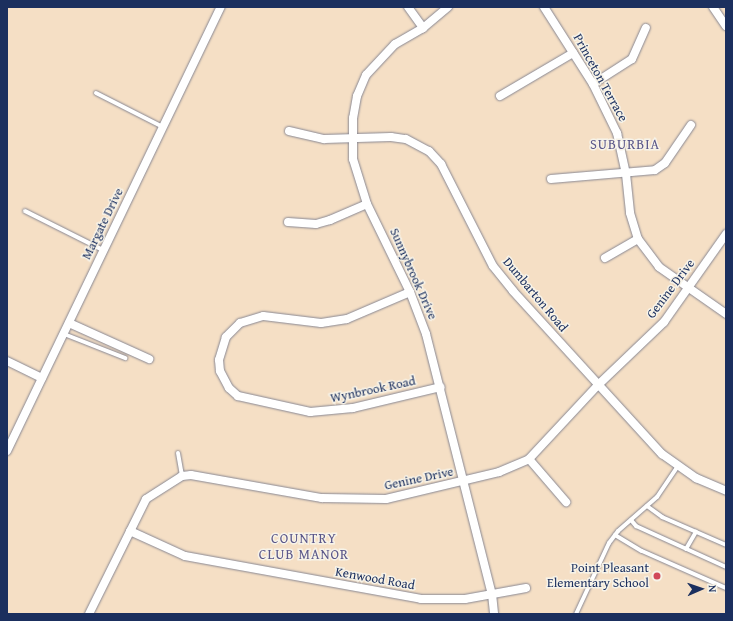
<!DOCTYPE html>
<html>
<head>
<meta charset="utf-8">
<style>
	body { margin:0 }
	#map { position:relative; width:733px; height:621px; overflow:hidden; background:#f5dfc5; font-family:"Gentium Book Plus",serif }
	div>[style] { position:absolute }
	.roads { filter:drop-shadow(0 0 1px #888792) drop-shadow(0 0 1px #888792) }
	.lane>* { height:4px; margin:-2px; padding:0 2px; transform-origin:2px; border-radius:2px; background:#fff }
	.street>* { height:8px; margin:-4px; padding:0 4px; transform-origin:4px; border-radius:4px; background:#fff }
	.dots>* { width:11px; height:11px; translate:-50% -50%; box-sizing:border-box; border:2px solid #f7f3e8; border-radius:50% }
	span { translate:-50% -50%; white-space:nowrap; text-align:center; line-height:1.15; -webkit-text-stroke:3px #f7f3e8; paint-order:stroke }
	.street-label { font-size:13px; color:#1b2f5e }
	.poi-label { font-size:13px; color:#1b2f5e }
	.right { translate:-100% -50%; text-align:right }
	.neighbourhood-label { font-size:14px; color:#5b5789; letter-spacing:1px }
	.frame { position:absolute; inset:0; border:8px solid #1b2f5e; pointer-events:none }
	.north { position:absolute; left:681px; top:569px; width:40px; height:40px; -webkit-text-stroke:3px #f7f3e8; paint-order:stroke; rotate:88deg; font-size:11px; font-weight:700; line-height:16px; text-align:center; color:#1b2f5e }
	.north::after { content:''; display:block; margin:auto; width:14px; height:18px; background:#1b2f5e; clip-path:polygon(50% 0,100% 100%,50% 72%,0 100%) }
</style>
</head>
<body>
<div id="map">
	<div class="roads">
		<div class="lane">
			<i style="left:96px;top:93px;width:75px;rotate:26.9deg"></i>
			<i style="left:25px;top:211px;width:87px;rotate:26.6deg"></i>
			<i style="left:64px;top:334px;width:66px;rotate:21.5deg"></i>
			<i style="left:178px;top:453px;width:23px;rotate:80deg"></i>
			<i style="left:647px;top:506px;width:19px;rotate:36deg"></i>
			<i style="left:662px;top:517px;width:70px;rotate:23.6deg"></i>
			<i style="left:631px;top:520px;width:8px;rotate:50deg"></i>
			<i style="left:636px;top:526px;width:99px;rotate:24.5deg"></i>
			<i style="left:615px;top:535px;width:31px;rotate:31deg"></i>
			<i style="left:642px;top:551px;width:92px;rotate:23.8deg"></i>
			<i style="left:686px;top:549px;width:20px;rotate:-60deg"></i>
			<i style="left:576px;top:614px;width:78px;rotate:-65.1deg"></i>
			<i style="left:609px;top:543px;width:15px;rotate:-53deg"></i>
			<i style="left:618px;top:531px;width:52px;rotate:-41.1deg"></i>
			<i style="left:657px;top:497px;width:37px;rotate:-56deg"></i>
		</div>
		<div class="street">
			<i style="left:408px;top:7px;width:26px;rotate:54deg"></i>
			<i style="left:448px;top:7px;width:33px;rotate:140deg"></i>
			<i style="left:423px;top:28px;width:32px;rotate:150deg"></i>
			<i style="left:395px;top:44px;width:42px;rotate:133.1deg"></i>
			<i style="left:366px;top:75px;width:23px;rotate:113deg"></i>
			<i style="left:357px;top:96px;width:22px;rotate:100deg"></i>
			<i style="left:353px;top:118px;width:41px;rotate:90deg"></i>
			<i style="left:353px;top:159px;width:47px;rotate:72.7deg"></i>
			<i style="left:367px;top:204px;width:98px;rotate:64deg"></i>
			<i style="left:410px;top:292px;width:45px;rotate:69.1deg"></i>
			<i style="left:426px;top:334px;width:268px;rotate:75.8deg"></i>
			<i style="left:492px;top:594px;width:20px;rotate:84deg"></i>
			<i style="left:544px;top:7px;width:91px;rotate:57.5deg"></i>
			<i style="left:593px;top:84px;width:55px;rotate:63.9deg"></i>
			<i style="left:617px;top:133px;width:42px;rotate:77.6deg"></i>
			<i style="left:626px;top:174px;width:39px;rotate:84deg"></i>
			<i style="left:630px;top:213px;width:27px;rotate:73deg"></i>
			<i style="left:638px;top:239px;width:35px;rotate:53deg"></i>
			<i style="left:659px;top:267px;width:82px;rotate:35deg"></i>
			<i style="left:713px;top:7px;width:23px;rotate:56deg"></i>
			<i style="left:593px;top:84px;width:46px;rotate:-32.7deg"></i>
			<i style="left:632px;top:59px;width:34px;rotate:-66deg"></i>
			<i style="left:500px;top:96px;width:85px;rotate:-30.5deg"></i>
			<i style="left:289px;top:131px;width:36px;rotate:13deg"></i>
			<i style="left:324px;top:139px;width:67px;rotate:-1.7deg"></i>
			<i style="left:391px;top:137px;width:15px;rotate:8deg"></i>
			<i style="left:406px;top:139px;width:26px;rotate:28deg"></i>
			<i style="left:429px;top:151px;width:18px;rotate:47deg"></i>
			<i style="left:441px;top:164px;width:114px;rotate:63deg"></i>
			<i style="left:493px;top:266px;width:32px;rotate:51deg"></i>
			<i style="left:513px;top:291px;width:221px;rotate:47.6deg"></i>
			<i style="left:662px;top:454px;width:42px;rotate:35.2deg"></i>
			<i style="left:696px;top:478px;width:33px;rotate:23deg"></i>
			<i style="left:551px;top:179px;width:104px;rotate:-4.9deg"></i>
			<i style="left:655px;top:170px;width:12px;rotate:-35deg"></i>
			<i style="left:665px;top:163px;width:46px;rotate:-55.6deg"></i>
			<i style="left:288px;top:222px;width:28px;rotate:4deg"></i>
			<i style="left:316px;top:224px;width:15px;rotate:-16deg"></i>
			<i style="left:330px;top:220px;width:40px;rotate:-23.4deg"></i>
			<i style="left:605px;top:258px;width:38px;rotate:-30deg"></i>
			<i style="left:410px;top:292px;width:69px;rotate:156.8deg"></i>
			<i style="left:347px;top:319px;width:26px;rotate:171deg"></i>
			<i style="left:321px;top:323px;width:58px;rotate:-173.1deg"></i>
			<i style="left:263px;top:316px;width:24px;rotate:163deg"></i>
			<i style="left:240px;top:323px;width:20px;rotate:135deg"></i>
			<i style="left:226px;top:337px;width:24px;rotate:107deg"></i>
			<i style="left:219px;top:360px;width:11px;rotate:85deg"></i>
			<i style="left:220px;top:371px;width:19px;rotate:62deg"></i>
			<i style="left:229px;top:388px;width:12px;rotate:42deg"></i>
			<i style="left:238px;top:396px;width:74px;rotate:12.5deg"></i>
			<i style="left:310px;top:412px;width:43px;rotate:-5.3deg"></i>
			<i style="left:353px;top:408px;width:90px;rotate:-13.4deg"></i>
			<i style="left:69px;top:323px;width:88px;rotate:24.2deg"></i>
			<i style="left:7px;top:361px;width:39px;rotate:26deg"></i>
			<i style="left:7px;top:451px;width:493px;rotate:-64.3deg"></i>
			<i style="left:529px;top:459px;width:57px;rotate:49.3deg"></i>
			<i style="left:130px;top:531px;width:60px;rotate:24.4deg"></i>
			<i style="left:185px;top:556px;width:240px;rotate:10.3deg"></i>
			<i style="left:421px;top:599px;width:44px"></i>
			<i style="left:465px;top:599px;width:62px;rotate:-10.2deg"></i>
			<i style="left:89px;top:614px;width:128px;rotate:-63.6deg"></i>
			<i style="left:146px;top:499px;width:43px;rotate:-32.6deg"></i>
			<i style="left:182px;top:476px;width:9px;rotate:-6deg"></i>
			<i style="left:191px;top:475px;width:133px;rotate:10deg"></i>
			<i style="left:322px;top:498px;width:64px;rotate:0.9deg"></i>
			<i style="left:386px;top:499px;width:116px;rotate:-13.4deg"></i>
			<i style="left:499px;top:472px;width:33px;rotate:-23deg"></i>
			<i style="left:529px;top:459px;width:100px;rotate:-47deg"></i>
			<i style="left:597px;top:386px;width:93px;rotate:-43.7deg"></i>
			<i style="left:664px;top:322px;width:108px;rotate:-54.8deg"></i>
		</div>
	</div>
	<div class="dots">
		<i style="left:657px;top:576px;background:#d1495b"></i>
	</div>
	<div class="street-label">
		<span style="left:600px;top:78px;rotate:61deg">Princeton Terrace</span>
		<span style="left:103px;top:224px;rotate:-64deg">Margate Drive</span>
		<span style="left:413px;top:274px;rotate:66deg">Sunnybrook Drive</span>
		<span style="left:671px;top:289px;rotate:-53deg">Genine Drive</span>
		<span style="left:535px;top:295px;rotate:50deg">Dumbarton Road</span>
		<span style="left:373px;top:390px;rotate:-12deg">Wynbrook Road</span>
		<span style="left:419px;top:479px;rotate:-12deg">Genine Drive</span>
		<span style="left:375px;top:579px;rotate:10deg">Kenwood Road</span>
	</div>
	<div class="poi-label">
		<span class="right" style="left:649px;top:576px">Point Pleasant<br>Elementary School</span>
	</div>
	<div class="neighbourhood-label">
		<span style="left:625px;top:144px">SUBURBIA</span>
		<span style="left:304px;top:546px">COUNTRY<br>CLUB MANOR</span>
	</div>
	<div class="frame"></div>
	<div class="north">N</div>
</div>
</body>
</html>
